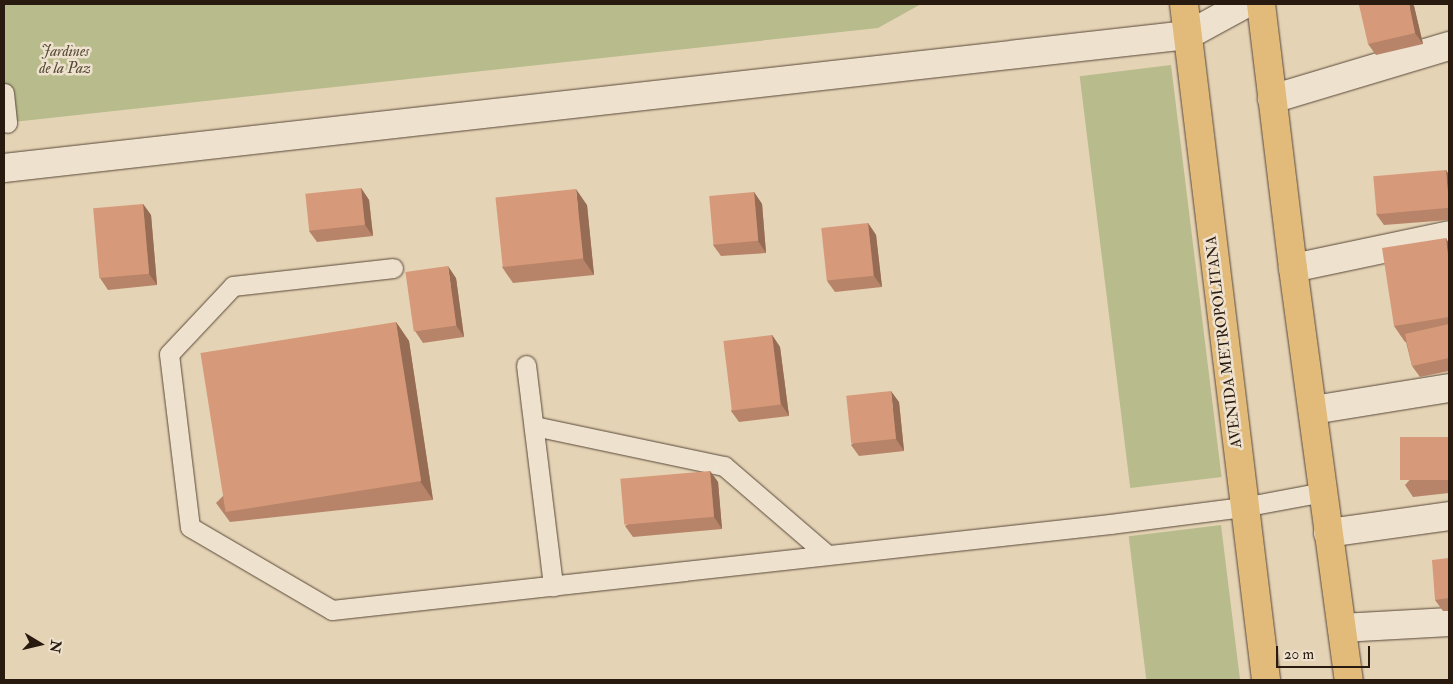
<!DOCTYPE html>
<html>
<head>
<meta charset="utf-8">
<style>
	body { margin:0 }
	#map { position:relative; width:1453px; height:684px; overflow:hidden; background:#e5d3b5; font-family:"IM FELL Double Pica",serif }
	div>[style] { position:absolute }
	.green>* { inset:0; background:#b8bb8b; transform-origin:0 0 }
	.roads { filter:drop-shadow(0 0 1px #584839) drop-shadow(0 0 1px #584839) }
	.service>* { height:19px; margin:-9.5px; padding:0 9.5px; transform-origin:9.5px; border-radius:9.5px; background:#eee2cf }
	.minor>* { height:28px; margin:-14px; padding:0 14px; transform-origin:14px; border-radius:14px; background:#eee2cf }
	.trunk>* { height:28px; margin:-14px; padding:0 14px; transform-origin:14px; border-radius:14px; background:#e2ba7a }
	.wall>* { inset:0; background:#b88469 }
	.shaded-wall>* { inset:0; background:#966c55 }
	.building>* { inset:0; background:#d69a7a; transform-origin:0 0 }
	span { translate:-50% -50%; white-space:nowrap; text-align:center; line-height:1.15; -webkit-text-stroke:5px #eee2cf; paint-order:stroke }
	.park-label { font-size:15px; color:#544a35; font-style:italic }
	.street-label { font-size:15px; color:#291a10 }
	.frame { position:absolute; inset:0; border:5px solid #291a10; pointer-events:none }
	.north { position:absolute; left:15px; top:619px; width:50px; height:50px; -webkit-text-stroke:4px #eee2cf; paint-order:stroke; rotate:99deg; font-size:14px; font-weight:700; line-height:20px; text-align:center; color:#291a10 }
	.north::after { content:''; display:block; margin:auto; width:18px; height:22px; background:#291a10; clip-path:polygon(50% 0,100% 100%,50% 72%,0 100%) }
	.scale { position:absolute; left:1276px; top:646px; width:94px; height:22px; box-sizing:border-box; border:2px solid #291a10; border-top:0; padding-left:6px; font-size:15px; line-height:18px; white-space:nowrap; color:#291a10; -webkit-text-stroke:4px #eee2cf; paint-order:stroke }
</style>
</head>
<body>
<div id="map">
	<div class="green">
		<i style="clip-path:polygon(4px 4px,921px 4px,878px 28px,4px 123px)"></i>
		<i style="left:1171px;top:65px;width:415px;height:92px;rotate:83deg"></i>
		<i style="left:1221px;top:525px;width:156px;height:93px;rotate:83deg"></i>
	</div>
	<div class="roads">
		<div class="service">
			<i style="left:4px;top:93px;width:30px;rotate:84deg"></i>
			<i style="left:393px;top:268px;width:161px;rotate:173.6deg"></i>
			<i style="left:233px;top:286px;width:93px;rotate:133.3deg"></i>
			<i style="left:169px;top:354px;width:174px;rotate:83.1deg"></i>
			<i style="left:190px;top:527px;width:164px;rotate:30.3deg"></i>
			<i style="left:332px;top:610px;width:783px;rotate:-6.31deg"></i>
			<i style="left:1110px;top:524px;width:134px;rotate:-7.3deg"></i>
			<i style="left:1243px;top:507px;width:81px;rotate:-10.6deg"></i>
			<i style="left:526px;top:365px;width:223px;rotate:83deg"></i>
			<i style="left:534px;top:426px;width:194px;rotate:11.9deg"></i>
			<i style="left:724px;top:466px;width:133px;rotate:40.7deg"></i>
		</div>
		<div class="minor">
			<i style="left:1272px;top:99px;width:185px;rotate:-16.7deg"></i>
			<i style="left:4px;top:168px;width:1191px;rotate:-6.41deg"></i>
			<i style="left:1188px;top:35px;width:65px;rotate:-28.5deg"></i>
			<i style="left:1293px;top:268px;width:159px;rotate:-11.9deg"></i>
			<i style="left:1313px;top:410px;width:138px;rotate:-9.2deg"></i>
			<i style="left:1328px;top:533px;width:122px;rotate:-8deg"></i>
			<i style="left:1342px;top:628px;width:107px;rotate:-3.2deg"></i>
		</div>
		<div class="trunk">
			<i style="left:1184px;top:4px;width:681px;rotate:83.08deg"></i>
			<i style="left:1261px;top:4px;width:266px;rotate:83.1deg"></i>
			<i style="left:1293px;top:268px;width:416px;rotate:82.3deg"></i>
		</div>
	</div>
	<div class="wall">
		<i style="clip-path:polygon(1414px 6px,1423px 44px,1376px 55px,1368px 44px)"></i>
		<i style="clip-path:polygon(1446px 170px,1449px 175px,1449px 220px,1384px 225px,1376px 214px)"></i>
		<i style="clip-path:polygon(361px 188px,369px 200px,373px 236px,317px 242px,309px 231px)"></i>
		<i style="clip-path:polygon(754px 192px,762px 204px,766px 253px,721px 256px,713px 245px)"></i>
		<i style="clip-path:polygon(143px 204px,151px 215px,157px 285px,108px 290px,100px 278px)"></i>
		<i style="clip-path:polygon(587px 205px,594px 275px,513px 283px,502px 267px)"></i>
		<i style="clip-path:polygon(868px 223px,876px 235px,882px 287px,835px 292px,827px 281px)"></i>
		<i style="clip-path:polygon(1446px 238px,1449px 244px,1449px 371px,1420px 377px,1412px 366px,1406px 342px,1405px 342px,1394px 326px)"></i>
		<i style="clip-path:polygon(456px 278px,464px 337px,423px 343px,415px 331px)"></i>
		<i style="clip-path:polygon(396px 322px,409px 341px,433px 500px,230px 522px,216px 503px)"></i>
		<i style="clip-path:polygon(772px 335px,780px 347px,789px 416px,739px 422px,731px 411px)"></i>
		<i style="clip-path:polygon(899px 402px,904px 451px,859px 456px,851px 445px)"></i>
		<i style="clip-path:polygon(1449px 437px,1449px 493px,1413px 497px,1405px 485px)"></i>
		<i style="clip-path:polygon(710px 471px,718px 482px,722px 529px,633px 537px,625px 526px)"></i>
		<i style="clip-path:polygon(1449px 558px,1449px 611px,1443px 611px,1435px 600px)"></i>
	</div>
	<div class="shaded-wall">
		<i style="clip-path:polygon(1409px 4px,1413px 4px,1414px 6px,1423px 44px,1415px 33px)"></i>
		<i style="clip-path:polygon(1446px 170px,1449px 175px,1449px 209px)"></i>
		<i style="clip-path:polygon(361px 188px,369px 200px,373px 236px,365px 225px)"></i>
		<i style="clip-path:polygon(576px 189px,587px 205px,594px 275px,583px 259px)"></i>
		<i style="clip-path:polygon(754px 192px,762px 204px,766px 253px,758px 241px)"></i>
		<i style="clip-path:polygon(143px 204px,151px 215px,157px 285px,149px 274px)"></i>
		<i style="clip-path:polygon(868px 223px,876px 235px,882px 287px,874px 276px)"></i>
		<i style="clip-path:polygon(1446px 238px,1449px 244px,1449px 264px)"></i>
		<i style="clip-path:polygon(448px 266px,456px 278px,464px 337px,456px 325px)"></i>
		<i style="clip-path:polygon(396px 322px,409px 341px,433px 500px,420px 481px)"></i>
		<i style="clip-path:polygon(772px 335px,780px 347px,789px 416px,781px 404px)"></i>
		<i style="clip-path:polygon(891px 391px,899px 402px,904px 451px,896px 439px)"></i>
		<i style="clip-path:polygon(710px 471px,718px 482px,722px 529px,714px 517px)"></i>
	</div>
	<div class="building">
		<i style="clip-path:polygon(1365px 4px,1409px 4px,1415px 33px,1368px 44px,1359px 5px)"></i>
		<i style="left:1446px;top:170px;width:38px;height:73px;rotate:85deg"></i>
		<i style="left:361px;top:188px;width:37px;height:56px;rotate:84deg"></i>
		<i style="left:576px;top:189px;width:70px;height:81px;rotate:84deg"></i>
		<i style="left:754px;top:192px;width:49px;height:45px;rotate:85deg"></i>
		<i style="left:143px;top:204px;width:70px;height:50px;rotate:85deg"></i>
		<i style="left:868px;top:223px;width:53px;height:47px;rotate:84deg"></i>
		<i style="clip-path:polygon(1446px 238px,1449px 264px,1449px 317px,1394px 326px,1382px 248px)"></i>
		<i style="left:448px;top:266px;width:60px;height:43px;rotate:82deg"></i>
		<i style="left:396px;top:322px;width:161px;height:198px;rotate:81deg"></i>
		<i style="clip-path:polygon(1449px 324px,1449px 358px,1412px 366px,1405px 334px)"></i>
		<i style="left:772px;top:335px;width:70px;height:49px;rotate:83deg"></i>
		<i style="left:891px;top:391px;width:48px;height:45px;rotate:84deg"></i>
		<i style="left:1449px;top:437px;width:43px;height:49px;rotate:90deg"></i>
		<i style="left:710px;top:471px;width:46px;height:90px;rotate:85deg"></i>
		<i style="clip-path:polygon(1449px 558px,1449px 598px,1435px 600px,1432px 560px)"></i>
	</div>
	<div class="park-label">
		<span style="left:65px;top:60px">Jardines<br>de la Paz</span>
	</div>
	<div class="street-label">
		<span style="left:1224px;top:342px;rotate:-97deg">AVENIDA METROPOLITANA</span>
	</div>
	<div class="frame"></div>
	<div class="north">N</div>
	<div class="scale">20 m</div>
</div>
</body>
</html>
